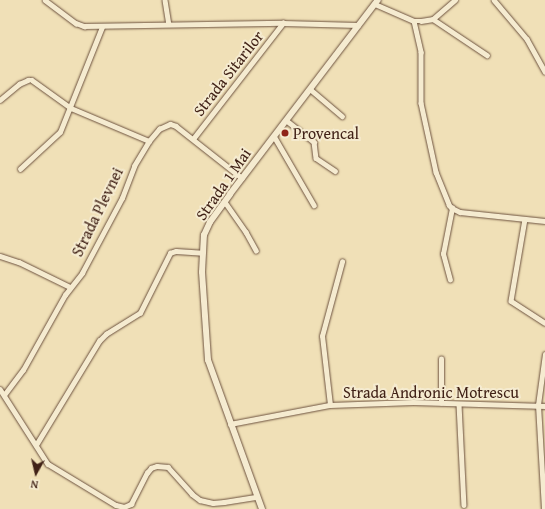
<!DOCTYPE html>
<html>
<head>
<meta charset="utf-8">
<style>
	body { margin:0 }
	#map { position:relative; width:545px; height:509px; overflow:hidden; background:#f0e0b7; font-family:"Gentium Book Plus",serif }
	div>[style] { position:absolute }
	.roads { filter:drop-shadow(0 0 1px #6d523f) drop-shadow(0 0 1px #6d523f) }
	.minor>* { height:4.5px; margin:-2.25px; padding:0 2.25px; transform-origin:2.25px; border-radius:2.25px; background:#f5ebd0 }
	.secondary>* { height:6px; margin:-3px; padding:0 3px; transform-origin:3px; border-radius:3px; background:#f5ebd0 }
	.dots>* { width:11px; height:11px; translate:-50% -50%; box-sizing:border-box; border:2px solid #f5ebd0; border-radius:50% }
	span { translate:-50% -50%; white-space:nowrap; text-align:center; line-height:1.15; -webkit-text-stroke:4px #f5ebd0; paint-order:stroke }
	.street-label { font-size:16px; color:#412217 }
	.poi-label { font-size:16px; color:#412217 }
	.left { translate:0 -50%; text-align:left }
	.north { position:absolute; left:16px; top:453px; width:40px; height:40px; -webkit-text-stroke:3px #f5ebd0; paint-order:stroke; rotate:188deg; font-size:11px; font-weight:700; line-height:16px; text-align:center; color:#412217 }
	.north::after { content:''; display:block; margin:auto; width:14px; height:18px; background:#412217; clip-path:polygon(50% 0,100% 100%,50% 72%,0 100%) }
</style>
</head>
<body>
<div id="map">
	<div class="roads">
		<div class="minor">
			<i style="left:45px;top:0;width:39px;rotate:37deg"></i>
			<i style="left:76px;top:23px;width:9px;rotate:21deg"></i>
			<i style="left:84px;top:26px;width:199px;rotate:-0.9deg"></i>
			<i style="left:283px;top:23px;width:75px;rotate:1.5deg"></i>
			<i style="left:165px;top:0;width:24px;rotate:81deg"></i>
			<i style="left:494px;top:0;width:51px;rotate:49.8deg"></i>
			<i style="left:527px;top:39px;width:37px;rotate:61deg"></i>
			<i style="left:375px;top:4px;width:43px;rotate:23.6deg"></i>
			<i style="left:414px;top:21px;width:7px"></i>
			<i style="left:421px;top:21px;width:12px;rotate:-9deg"></i>
			<i style="left:433px;top:19px;width:29px;rotate:-41deg"></i>
			<i style="left:433px;top:19px;width:65px;rotate:33.7deg"></i>
			<i style="left:414px;top:21px;width:32px;rotate:77deg"></i>
			<i style="left:421px;top:52px;width:51px;rotate:90deg"></i>
			<i style="left:421px;top:103px;width:71px;rotate:77.7deg"></i>
			<i style="left:436px;top:172px;width:35px;rotate:68deg"></i>
			<i style="left:449px;top:205px;width:4px;rotate:45deg"></i>
			<i style="left:452px;top:208px;width:9px;rotate:27deg"></i>
			<i style="left:460px;top:212px;width:85px;rotate:6deg"></i>
			<i style="left:310px;top:89px;width:42px;rotate:40.2deg"></i>
			<i style="left:0;top:100px;width:25px;rotate:-40deg"></i>
			<i style="left:19px;top:84px;width:10px;rotate:-24deg"></i>
			<i style="left:28px;top:80px;width:4px"></i>
			<i style="left:32px;top:80px;width:48px;rotate:35.7deg"></i>
			<i style="left:71px;top:108px;width:85px;rotate:22.9deg"></i>
			<i style="left:286px;top:120px;width:36px;rotate:38deg"></i>
			<i style="left:314px;top:142px;width:16px;rotate:83deg"></i>
			<i style="left:316px;top:158px;width:23px;rotate:34deg"></i>
			<i style="left:274px;top:136px;width:80px;rotate:59.9deg"></i>
			<i style="left:193px;top:139px;width:147px;rotate:-52.2deg"></i>
			<i style="left:20px;top:169px;width:54px;rotate:-42.8deg"></i>
			<i style="left:60px;top:132px;width:113px;rotate:-68.2deg"></i>
			<i style="left:225px;top:202px;width:37px;rotate:55deg"></i>
			<i style="left:246px;top:232px;width:21px;rotate:61deg"></i>
			<i style="left:525px;top:219px;width:83px;rotate:99.7deg"></i>
			<i style="left:511px;top:301px;width:40px;rotate:32.9deg"></i>
			<i style="left:0;top:256px;width:20px;rotate:18deg"></i>
			<i style="left:19px;top:262px;width:57px;rotate:26.1deg"></i>
			<i style="left:450px;top:280px;width:27px;rotate:-105deg"></i>
			<i style="left:443px;top:254px;width:47px;rotate:-78.9deg"></i>
			<i style="left:0;top:389px;width:89px;rotate:57.4deg"></i>
			<i style="left:48px;top:464px;width:79px;rotate:31.1deg"></i>
			<i style="left:116px;top:505px;width:8px;rotate:14deg"></i>
			<i style="left:124px;top:507px;width:8px;rotate:-23deg"></i>
			<i style="left:131px;top:504px;width:35px;rotate:-63deg"></i>
			<i style="left:147px;top:473px;width:6px;rotate:-51deg"></i>
			<i style="left:151px;top:468px;width:6px;rotate:-18deg"></i>
			<i style="left:157px;top:466px;width:11px;rotate:5deg"></i>
			<i style="left:168px;top:467px;width:36px;rotate:48deg"></i>
			<i style="left:192px;top:494px;width:10px;rotate:37deg"></i>
			<i style="left:200px;top:500px;width:13px;rotate:13deg"></i>
			<i style="left:213px;top:503px;width:11px;rotate:-5deg"></i>
			<i style="left:224px;top:502px;width:33px;rotate:-9deg"></i>
			<i style="left:4px;top:395px;width:31px;rotate:-53deg"></i>
			<i style="left:23px;top:370px;width:86px;rotate:-60.8deg"></i>
			<i style="left:65px;top:295px;width:28px;rotate:-52deg"></i>
			<i style="left:82px;top:273px;width:85px;rotate:-61.9deg"></i>
			<i style="left:122px;top:198px;width:34px;rotate:-69deg"></i>
			<i style="left:134px;top:166px;width:29px;rotate:-59deg"></i>
			<i style="left:149px;top:141px;width:16px;rotate:-50deg"></i>
			<i style="left:159px;top:129px;width:12px;rotate:-24deg"></i>
			<i style="left:170px;top:124px;width:6px;rotate:18deg"></i>
			<i style="left:176px;top:126px;width:84px;rotate:38.2deg"></i>
			<i style="left:441px;top:403px;width:44px;rotate:-90deg"></i>
			<i style="left:459px;top:404px;width:101px;rotate:87.2deg"></i>
			<i style="left:330px;top:405px;width:69px;rotate:-96.6deg"></i>
			<i style="left:322px;top:336px;width:77px;rotate:-74.9deg"></i>
			<i style="left:230px;top:424px;width:102px;rotate:-10.8deg"></i>
			<i style="left:330px;top:405px;width:83px;rotate:-2.1deg"></i>
			<i style="left:413px;top:402px;width:132px;rotate:1.7deg"></i>
			<i style="left:36px;top:445px;width:122px;rotate:-58.8deg"></i>
			<i style="left:99px;top:341px;width:10px;rotate:-45deg"></i>
			<i style="left:106px;top:334px;width:40px;rotate:-32deg"></i>
			<i style="left:140px;top:313px;width:67px;rotate:-63.4deg"></i>
			<i style="left:170px;top:253px;width:6px;rotate:-18deg"></i>
			<i style="left:176px;top:251px;width:26px;rotate:4deg"></i>
			<i style="left:544px;top:509px;width:104px;rotate:-93.3deg"></i>
			<i style="left:538px;top:405px;width:51px;rotate:-82.2deg"></i>
		</div>
		<div class="secondary">
			<i style="left:262px;top:509px;width:158px;rotate:-109.9deg"></i>
			<i style="left:208px;top:360px;width:88px;rotate:-93.9deg"></i>
			<i style="left:202px;top:272px;width:37px;rotate:-87deg"></i>
			<i style="left:204px;top:235px;width:14px;rotate:-65deg"></i>
			<i style="left:210px;top:222px;width:34px;rotate:-54deg"></i>
			<i style="left:230px;top:194px;width:244px;rotate:-52.7deg"></i>
		</div>
	</div>
	<div class="dots">
		<i style="left:285px;top:133px;background:#8f2418"></i>
	</div>
	<div class="street-label">
		<span style="left:228px;top:73px;rotate:-52deg">Strada Sitarilor</span>
		<span style="left:223px;top:184px;rotate:-55deg">Strada 1 Mai</span>
		<span style="left:97px;top:212px;rotate:-64deg">Strada Plevnei</span>
		<span style="left:431px;top:392px">Strada Andronic Motrescu</span>
	</div>
	<div class="poi-label">
		<span class="left" style="left:293px;top:133px">Provencal</span>
	</div>
	<div class="north">N</div>
</div>
</body>
</html>
